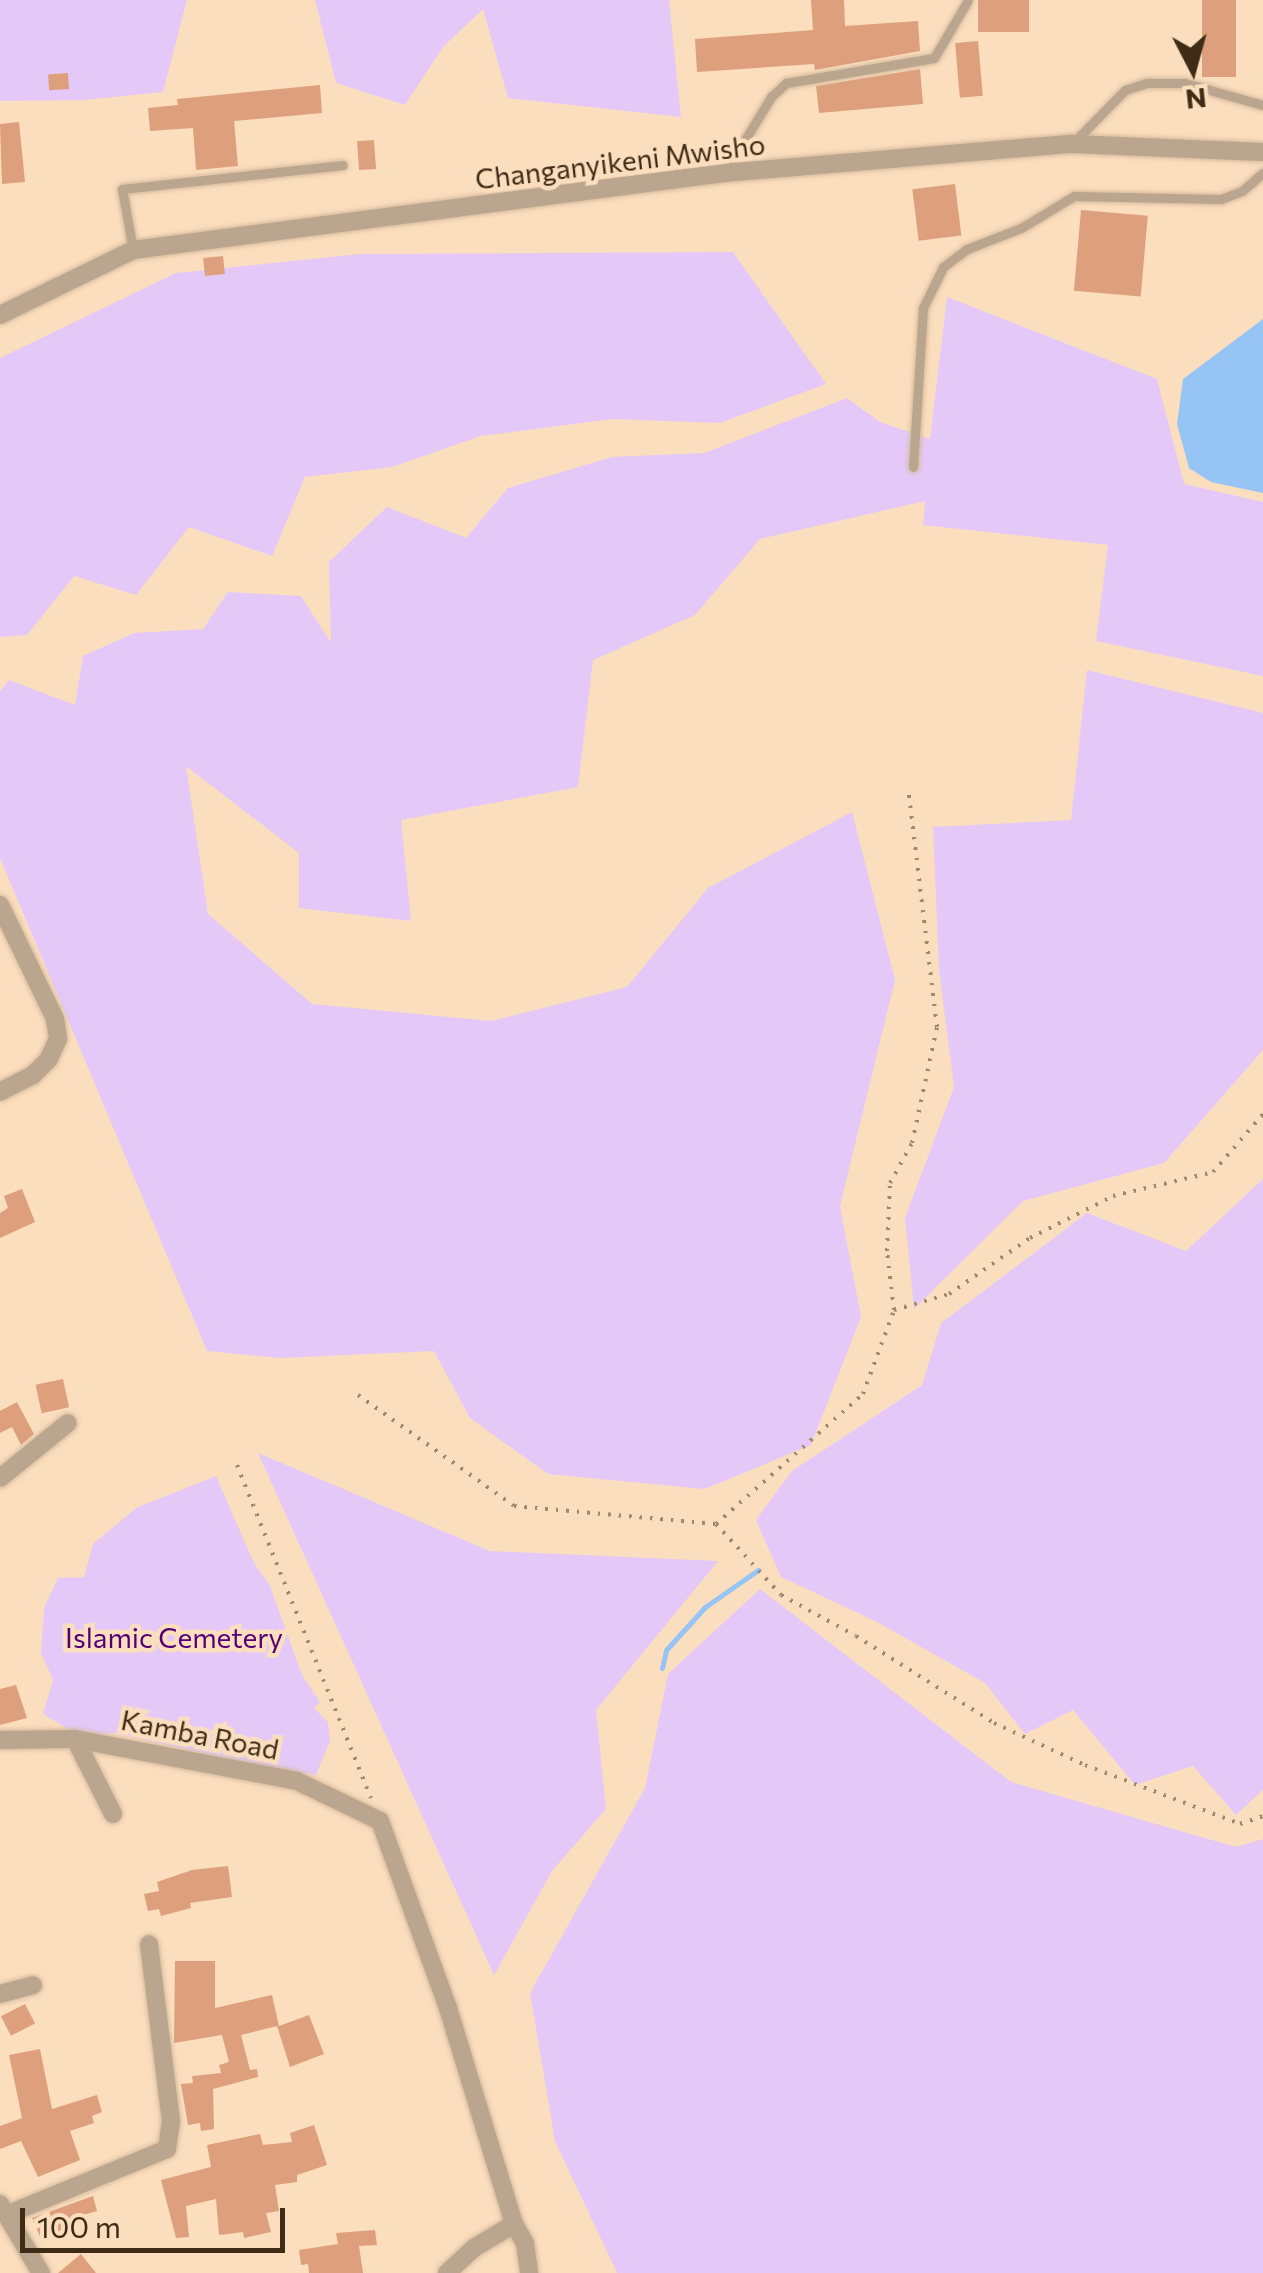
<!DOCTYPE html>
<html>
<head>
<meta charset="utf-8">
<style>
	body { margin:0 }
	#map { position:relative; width:1263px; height:2273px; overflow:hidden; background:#fbdebe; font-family:Commissioner,sans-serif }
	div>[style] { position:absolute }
	.green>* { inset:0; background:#e4c9f8 }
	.water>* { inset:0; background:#96c4f5 }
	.stream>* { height:5px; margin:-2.5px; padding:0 2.5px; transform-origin:2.5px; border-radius:2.5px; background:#96c4f5 }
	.building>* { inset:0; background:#dd9f7c; transform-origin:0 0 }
	.path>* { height:4px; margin-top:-2px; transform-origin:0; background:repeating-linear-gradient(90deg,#a0886d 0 2.5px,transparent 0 10.5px) }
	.roads { filter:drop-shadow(0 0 2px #d5ba9c) drop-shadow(0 0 2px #d5ba9c) }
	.lane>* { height:9px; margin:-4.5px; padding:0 4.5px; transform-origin:4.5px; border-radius:4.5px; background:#baa58e }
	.street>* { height:18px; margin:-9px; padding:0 9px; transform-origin:9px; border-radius:9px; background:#baa58e }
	span { translate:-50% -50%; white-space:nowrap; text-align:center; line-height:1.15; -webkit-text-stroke:9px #fbdebe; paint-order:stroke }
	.street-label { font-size:28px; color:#3f2c16 }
	.park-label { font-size:28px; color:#530077 }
	.north { position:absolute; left:1143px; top:20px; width:100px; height:100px; -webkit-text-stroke:8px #fbdebe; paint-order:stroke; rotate:174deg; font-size:28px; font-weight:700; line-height:40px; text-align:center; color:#3f2c16 }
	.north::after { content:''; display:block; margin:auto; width:35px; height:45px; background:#3f2c16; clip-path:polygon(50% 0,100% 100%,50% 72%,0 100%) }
	.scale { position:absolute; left:20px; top:2208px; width:265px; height:45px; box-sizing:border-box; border:5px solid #3f2c16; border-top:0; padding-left:12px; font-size:30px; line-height:35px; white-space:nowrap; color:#3f2c16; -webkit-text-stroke:8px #fbdebe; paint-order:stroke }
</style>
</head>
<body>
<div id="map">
	<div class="green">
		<i style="clip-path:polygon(0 0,187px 0,163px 92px,84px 100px,0 101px)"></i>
		<i style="clip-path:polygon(315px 0,669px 0,681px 117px,508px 98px,483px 9px,443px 47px,405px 105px,336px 83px)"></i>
		<i style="clip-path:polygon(733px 252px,826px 384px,720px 423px,612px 419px,481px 436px,392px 467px,305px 477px,272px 556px,189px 527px,136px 595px,74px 576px,27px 635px,0 637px,0 358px,176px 273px,360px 254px)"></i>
		<i style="clip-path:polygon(947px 297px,1157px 379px,1184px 484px,1263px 502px,1263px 676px,1096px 641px,1108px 545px,923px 525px,925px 501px,760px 539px,695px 615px,593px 660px,578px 787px,401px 820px,411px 921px,299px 908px,299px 853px,186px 766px,208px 914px,312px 1004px,491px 1021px,627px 987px,708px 888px,852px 812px,895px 980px,840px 1206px,861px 1317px,811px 1445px,705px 1489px,548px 1474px,470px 1418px,434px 1351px,280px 1358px,207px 1351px,0 858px,0 691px,9px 680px,75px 705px,83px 656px,134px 633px,203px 629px,228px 592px,301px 596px,331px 643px,329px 562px,387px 507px,466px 538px,508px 488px,612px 457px,704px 453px,847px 398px,880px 422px,930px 439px)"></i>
		<i style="clip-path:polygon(1087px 670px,1263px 713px,1263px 1050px,1164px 1163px,1023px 1201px,914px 1309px,905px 1218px,954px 1087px,939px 970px,933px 827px,1071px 820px)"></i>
		<i style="clip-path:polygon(1263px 1179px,1263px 1790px,1236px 1815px,1193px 1766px,1135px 1785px,1073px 1710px,1025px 1734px,985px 1683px,877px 1622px,781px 1577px,756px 1520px,792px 1471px,922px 1385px,941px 1323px,1087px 1213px,1186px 1251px)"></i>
		<i style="clip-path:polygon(258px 1453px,490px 1551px,718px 1561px,596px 1710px,606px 1809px,552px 1871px,494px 1975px)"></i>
		<i style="clip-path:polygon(216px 1476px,254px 1563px,270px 1586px,302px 1675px,320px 1702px,314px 1708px,328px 1722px,330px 1741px,316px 1775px,254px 1765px,115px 1733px,80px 1736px,43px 1714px,53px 1680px,41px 1653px,44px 1608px,58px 1578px,84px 1577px,93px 1544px,136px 1508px)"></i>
		<i style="clip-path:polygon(760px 1589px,1011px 1782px,1236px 1847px,1263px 1839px,1263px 2273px,617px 2273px,555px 2141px,530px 1993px,645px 1788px,668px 1674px)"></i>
	</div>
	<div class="water">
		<i style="clip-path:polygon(1263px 319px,1263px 493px,1211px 482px,1189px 468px,1177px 424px,1183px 379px)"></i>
	</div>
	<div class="stream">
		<i style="left:662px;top:1668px;width:18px;rotate:-77deg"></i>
		<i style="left:666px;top:1650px;width:58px;rotate:-47.8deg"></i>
		<i style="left:705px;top:1607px;width:65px;rotate:-34.9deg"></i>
	</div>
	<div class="building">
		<i style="clip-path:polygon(811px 0,844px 0,845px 26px,918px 21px,920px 51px,815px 70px,814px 64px,697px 72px,695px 39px,813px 30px)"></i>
		<i style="left:978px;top:0;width:51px;height:32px"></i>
		<i style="left:1202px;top:0;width:34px;height:77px"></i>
		<i style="left:978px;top:41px;width:55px;height:23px;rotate:85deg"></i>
		<i style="clip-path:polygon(920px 69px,923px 104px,819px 113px,816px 86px)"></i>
		<i style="left:68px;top:73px;width:16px;height:20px;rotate:86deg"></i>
		<i style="clip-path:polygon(320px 85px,322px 113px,234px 121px,238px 166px,196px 170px,193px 128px,150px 131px,148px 108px,178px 105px,177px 99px)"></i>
		<i style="clip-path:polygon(19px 122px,25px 182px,2px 184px,0 124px)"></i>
		<i style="left:374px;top:140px;width:29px;height:17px;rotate:86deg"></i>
		<i style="left:955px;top:184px;width:52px;height:43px;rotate:83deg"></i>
		<i style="left:1081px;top:210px;width:67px;height:81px;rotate:5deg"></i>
		<i style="left:223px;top:256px;width:18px;height:20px;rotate:84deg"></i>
		<i style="clip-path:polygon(22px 1189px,35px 1222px,0 1238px,0 1213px,8px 1208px,4px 1196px)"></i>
		<i style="left:63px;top:1379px;width:29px;height:28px;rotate:78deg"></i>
		<i style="clip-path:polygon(17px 1402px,34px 1434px,21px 1445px,12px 1427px,0 1433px,0 1411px)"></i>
		<i style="clip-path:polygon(16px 1685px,27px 1718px,0 1725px,0 1689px)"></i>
		<i style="clip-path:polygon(228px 1866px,232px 1897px,190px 1903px,191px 1908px,161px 1916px,159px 1909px,148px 1911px,144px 1894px,159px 1891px,157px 1882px,192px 1870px)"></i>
		<i style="clip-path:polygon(175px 1961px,215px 1961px,215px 2008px,272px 1995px,279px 2026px,309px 2015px,324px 2054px,290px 2067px,277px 2026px,241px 2035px,250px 2070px,257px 2069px,258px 2077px,213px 2089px,214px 2129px,201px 2131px,200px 2123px,188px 2125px,181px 2084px,193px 2083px,192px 2076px,221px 2073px,219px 2065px,229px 2062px,222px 2035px,174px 2043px)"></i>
		<i style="left:25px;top:2004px;width:22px;height:27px;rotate:63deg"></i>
		<i style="clip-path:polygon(40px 2049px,52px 2109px,97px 2095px,102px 2112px,92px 2116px,94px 2123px,70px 2131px,80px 2160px,38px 2177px,21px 2141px,0 2149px,0 2126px,22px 2118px,9px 2055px)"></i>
		<i style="clip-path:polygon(314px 2125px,327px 2165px,297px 2175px,297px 2182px,275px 2185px,279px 2211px,266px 2213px,271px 2232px,244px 2238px,243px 2232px,219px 2235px,216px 2199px,186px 2206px,189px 2237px,176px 2238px,161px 2180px,211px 2167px,207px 2145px,260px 2134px,263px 2145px,292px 2142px,290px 2133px)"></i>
		<i style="clip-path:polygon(93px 2196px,97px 2211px,76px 2217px,78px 2223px,41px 2239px,32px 2218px)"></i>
		<i style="clip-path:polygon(375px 2230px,377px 2245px,359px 2246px,363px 2273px,309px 2273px,308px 2264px,301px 2265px,299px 2250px,338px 2244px,336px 2233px)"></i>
		<i style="clip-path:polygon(81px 2254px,96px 2273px,58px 2273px)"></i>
	</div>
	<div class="path">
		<i style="left:894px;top:1310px;width:57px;rotate:-16.2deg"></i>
		<i style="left:949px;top:1294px;width:98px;rotate:-34.7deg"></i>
		<i style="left:1030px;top:1238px;width:93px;rotate:-26.8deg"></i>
		<i style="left:1113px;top:1196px;width:103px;rotate:-13.5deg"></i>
		<i style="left:1213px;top:1172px;width:77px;rotate:-49.2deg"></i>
		<i style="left:358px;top:1395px;width:191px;rotate:35.4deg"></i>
		<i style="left:514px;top:1506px;width:203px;rotate:5.1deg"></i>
		<i style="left:716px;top:1524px;width:96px;rotate:47.5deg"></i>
		<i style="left:781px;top:1595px;width:85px;rotate:28.7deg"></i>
		<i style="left:856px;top:1636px;width:163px;rotate:32.2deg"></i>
		<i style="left:994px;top:1723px;width:100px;rotate:24.8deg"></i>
		<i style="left:1085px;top:1765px;width:166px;rotate:20.8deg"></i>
		<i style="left:1240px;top:1824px;width:24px;rotate:-19deg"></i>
		<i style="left:237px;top:1465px;width:359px;rotate:68.1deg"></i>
		<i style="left:716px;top:1524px;width:196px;rotate:-41.5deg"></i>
		<i style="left:863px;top:1394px;width:90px;rotate:-69.7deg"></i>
		<i style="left:894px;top:1310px;width:59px;rotate:-96.8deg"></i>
		<i style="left:887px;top:1251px;width:68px;rotate:-87.5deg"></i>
		<i style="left:890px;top:1183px;width:46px;rotate:-61.2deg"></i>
		<i style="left:912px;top:1143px;width:119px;rotate:-77.8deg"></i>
		<i style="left:937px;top:1027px;width:240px;rotate:-96.9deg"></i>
	</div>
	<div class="roads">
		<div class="lane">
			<i style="left:1074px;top:142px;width:73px;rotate:-45.6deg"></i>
			<i style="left:1125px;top:90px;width:23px;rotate:-18deg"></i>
			<i style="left:1147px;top:83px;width:38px"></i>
			<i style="left:1185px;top:83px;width:81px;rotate:15.8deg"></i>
			<i style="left:726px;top:171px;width:87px;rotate:-58.7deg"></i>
			<i style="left:771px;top:97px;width:21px;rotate:-43deg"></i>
			<i style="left:786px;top:83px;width:150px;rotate:-9.6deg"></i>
			<i style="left:934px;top:58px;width:67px;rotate:-59.6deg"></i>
			<i style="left:133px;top:250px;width:62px;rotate:-100.2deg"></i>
			<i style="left:122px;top:189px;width:222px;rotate:-6.2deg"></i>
			<i style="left:913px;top:467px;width:159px;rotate:-86.4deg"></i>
			<i style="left:923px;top:308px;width:46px;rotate:-64deg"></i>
			<i style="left:943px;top:267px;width:30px;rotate:-37deg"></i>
			<i style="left:967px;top:249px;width:58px;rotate:-21.3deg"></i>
			<i style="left:1021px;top:228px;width:62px;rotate:-31.1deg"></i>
			<i style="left:1074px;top:196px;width:147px;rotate:1.2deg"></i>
			<i style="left:1221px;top:199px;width:22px;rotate:-21deg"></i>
			<i style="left:1242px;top:191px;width:28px;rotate:-41deg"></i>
		</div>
		<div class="street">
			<i style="left:0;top:315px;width:148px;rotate:-26deg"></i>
			<i style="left:133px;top:250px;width:596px;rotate:-7.42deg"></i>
			<i style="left:724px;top:173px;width:349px;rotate:-4.8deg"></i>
			<i style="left:1072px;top:144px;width:191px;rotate:2.4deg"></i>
			<i style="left:0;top:905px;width:127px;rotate:64.2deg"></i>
			<i style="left:55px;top:1019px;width:20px;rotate:81deg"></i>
			<i style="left:58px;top:1039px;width:23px;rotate:115deg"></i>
			<i style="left:48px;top:1060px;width:21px;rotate:135deg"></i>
			<i style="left:33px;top:1075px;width:37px;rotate:153deg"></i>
			<i style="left:0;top:1478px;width:87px;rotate:-39deg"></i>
			<i style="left:75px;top:1739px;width:84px;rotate:63.1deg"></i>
			<i style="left:0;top:1740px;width:75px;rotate:-0.8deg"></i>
			<i style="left:75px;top:1739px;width:226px;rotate:10.7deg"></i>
			<i style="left:297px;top:1781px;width:92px;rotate:25.7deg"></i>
			<i style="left:380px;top:1821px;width:199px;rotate:70deg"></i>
			<i style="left:448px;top:2008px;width:226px;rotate:73deg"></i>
			<i style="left:514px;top:2224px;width:22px;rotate:60deg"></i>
			<i style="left:525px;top:2243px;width:30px;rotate:82deg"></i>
			<i style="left:0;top:1994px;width:34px;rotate:-15deg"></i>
			<i style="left:0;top:2204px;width:80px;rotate:59.3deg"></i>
			<i style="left:6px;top:2215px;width:174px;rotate:-22.3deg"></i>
			<i style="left:167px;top:2149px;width:28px;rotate:-82deg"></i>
			<i style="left:171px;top:2121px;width:178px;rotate:-97.1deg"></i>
			<i style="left:447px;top:2273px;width:37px;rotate:-43deg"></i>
			<i style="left:474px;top:2248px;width:47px;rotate:-31deg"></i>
		</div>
	</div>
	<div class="street-label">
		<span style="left:620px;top:161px;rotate:-7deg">Changanyikeni Mwisho</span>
		<span style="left:200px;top:1734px;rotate:11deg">Kamba Road</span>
	</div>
	<div class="park-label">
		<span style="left:174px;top:1637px">Islamic Cemetery</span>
	</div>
	<div class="north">N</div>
	<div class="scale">100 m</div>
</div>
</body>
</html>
